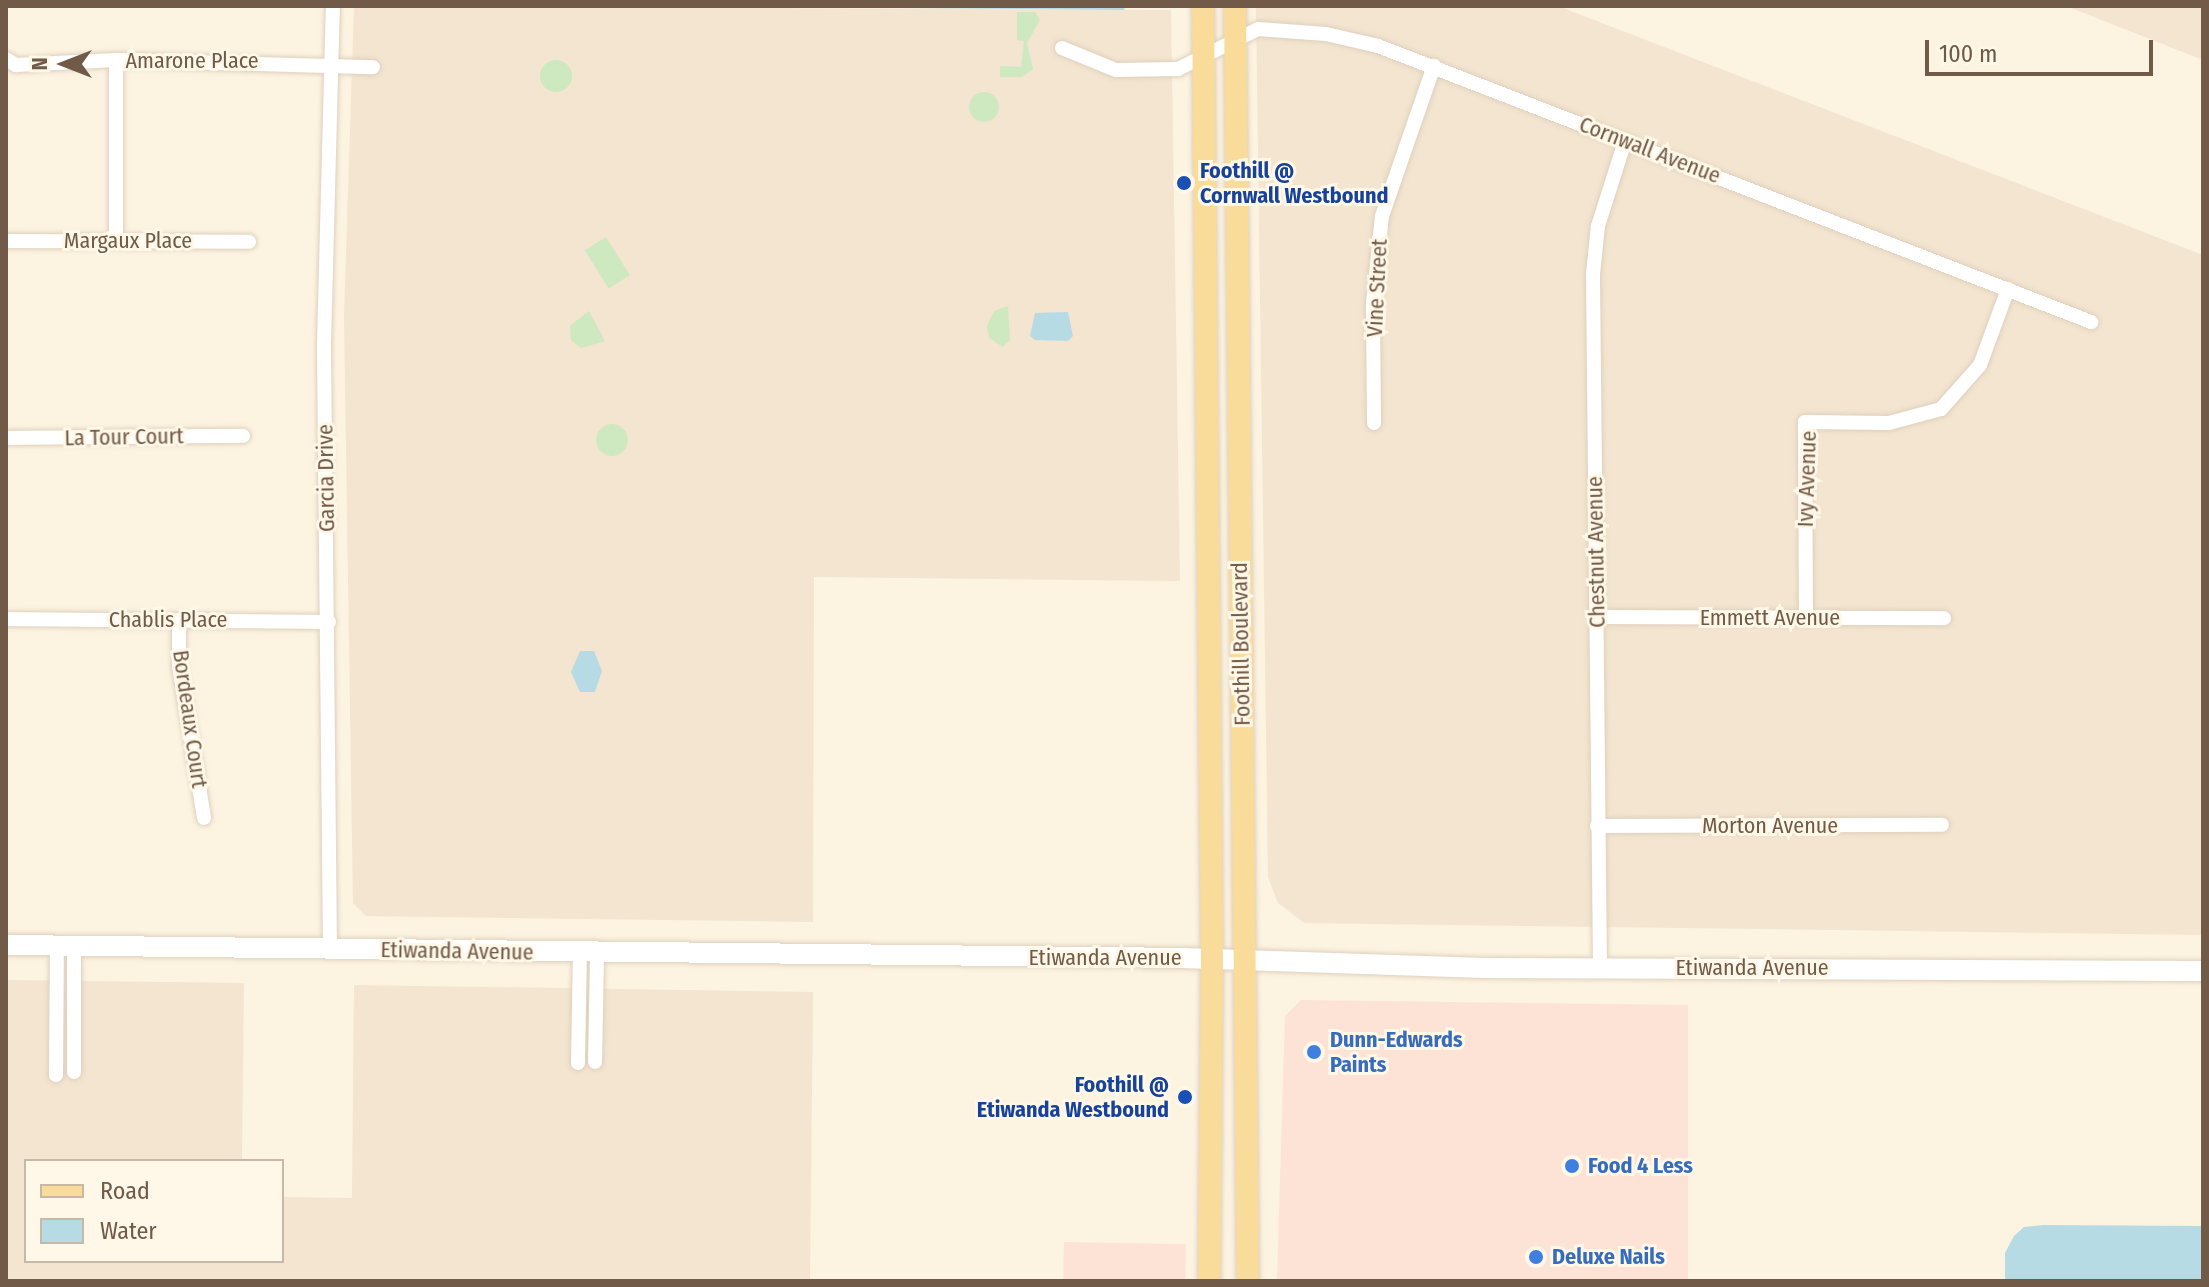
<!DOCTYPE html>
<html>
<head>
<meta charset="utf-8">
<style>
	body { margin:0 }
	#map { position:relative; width:2209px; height:1287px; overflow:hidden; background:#fcf3e1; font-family:"Fira Sans Condensed",sans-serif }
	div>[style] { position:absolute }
	.residential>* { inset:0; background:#f3e5d0 }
	.commercial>* { inset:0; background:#fce3d5; transform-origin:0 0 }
	.green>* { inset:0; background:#cee8c0; transform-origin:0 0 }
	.round { border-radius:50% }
	.water>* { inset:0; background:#b6dbe4 }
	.roads { filter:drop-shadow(0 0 2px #dfd0bd) drop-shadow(0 0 2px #dfd0bd) }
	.minor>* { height:14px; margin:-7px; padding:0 7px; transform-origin:7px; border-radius:7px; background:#fff }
	.secondary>* { height:20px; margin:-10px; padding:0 10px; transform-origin:10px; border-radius:10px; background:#fff }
	.primary>* { height:22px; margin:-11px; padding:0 11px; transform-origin:11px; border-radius:11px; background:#fadc9a }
	.dots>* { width:22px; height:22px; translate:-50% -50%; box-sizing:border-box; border:4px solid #fff7e7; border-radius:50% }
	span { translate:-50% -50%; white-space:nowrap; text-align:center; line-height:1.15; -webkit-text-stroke:6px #fff7e7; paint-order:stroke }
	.street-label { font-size:22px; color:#725a49 }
	.transit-label { font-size:22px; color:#164399; font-weight:700 }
	.left { translate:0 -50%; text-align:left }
	.right { translate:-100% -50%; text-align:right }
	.shop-label { font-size:22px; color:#366cbe; font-weight:700 }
	.frame { position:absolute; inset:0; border:8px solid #725a49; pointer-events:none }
	.legend { position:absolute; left:24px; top:1159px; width:260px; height:104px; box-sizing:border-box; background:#fff7e7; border:2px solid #c7b8a8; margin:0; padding:10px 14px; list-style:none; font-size:24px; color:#725a49 }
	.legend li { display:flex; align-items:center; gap:16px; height:40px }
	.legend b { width:40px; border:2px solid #c7b8a8 }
	.north { position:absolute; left:24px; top:24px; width:80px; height:80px; -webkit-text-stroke:6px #fff7e7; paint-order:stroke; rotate:270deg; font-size:22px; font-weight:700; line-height:32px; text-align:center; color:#725a49 }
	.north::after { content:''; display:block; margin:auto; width:28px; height:36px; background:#725a49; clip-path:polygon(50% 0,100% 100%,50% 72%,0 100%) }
	.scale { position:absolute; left:1925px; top:40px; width:228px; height:36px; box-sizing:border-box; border:4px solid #725a49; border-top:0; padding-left:10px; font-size:24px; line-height:28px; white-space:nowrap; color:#725a49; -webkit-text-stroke:6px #fff7e7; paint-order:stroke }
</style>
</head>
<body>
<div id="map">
	<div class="residential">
		<i style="clip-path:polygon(354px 6px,1171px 10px,1180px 581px,814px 577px,813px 922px,366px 916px,353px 903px,344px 317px)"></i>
		<i style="clip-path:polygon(1256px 6px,1558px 6px,2203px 255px,2203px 935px,1304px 923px,1278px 903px,1268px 877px)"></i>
		<i style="clip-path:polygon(2066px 6px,2203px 6px,2203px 60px)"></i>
		<i style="clip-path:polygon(6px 980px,244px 983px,242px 1161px,26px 1161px,26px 1261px,282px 1261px,282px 1197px,352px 1198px,354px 985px,813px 992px,810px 1281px,6px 1281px)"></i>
	</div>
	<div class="commercial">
		<i style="clip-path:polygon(1301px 1000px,1688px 1005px,1688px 1281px,1277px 1281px,1285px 1016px)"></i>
		<i style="left:1064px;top:1242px;width:122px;height:39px;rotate:1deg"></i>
	</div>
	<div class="green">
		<i style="clip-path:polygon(1017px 12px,1035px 12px,1040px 20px,1027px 43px,1033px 69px,1022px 77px,1000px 77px,1000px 66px,1021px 67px,1024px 41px,1017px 40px)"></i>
		<i class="round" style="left:540px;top:60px;width:32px;height:32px"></i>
		<i class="round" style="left:969px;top:92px;width:30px;height:30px"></i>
		<i style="left:606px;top:237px;width:45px;height:25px;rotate:58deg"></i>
		<i style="clip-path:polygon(1008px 306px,1010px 340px,1003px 347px,989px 338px,987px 326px,994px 311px)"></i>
		<i style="clip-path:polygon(589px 311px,605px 341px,581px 348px,571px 340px,570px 326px)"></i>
		<i class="round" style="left:596px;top:424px;width:32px;height:32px"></i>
	</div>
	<div class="water">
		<i style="clip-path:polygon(659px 6px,1125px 6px,1124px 10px)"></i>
		<i style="clip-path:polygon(1068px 312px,1073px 336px,1068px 341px,1035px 340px,1030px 336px,1035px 313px)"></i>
		<i style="clip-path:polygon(580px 651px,594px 651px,602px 671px,595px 692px,580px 692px,571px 672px)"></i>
		<i style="clip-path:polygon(2043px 1225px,2203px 1226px,2203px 1281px,2005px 1281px,2005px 1253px,2014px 1236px,2024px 1227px)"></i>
	</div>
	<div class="roads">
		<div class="minor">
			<i style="left:1062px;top:48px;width:58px;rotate:22.2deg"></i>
			<i style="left:1116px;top:70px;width:62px;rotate:-0.9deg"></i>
			<i style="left:1178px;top:69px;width:89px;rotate:-26.6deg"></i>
			<i style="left:1258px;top:29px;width:68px;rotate:4.2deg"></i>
			<i style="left:1326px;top:34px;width:53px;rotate:13deg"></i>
			<i style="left:1378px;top:46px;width:765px;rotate:21.16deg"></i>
			<i style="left:6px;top:59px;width:12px;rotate:31deg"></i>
			<i style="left:16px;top:65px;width:100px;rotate:-2.9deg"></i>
			<i style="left:116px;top:60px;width:257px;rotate:1.6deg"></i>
			<i style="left:116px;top:60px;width:181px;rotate:90deg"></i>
			<i style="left:6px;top:241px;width:243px;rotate:0.2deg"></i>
			<i style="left:1374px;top:423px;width:120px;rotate:-90.5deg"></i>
			<i style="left:1373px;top:303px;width:87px;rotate:-84.1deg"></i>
			<i style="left:1382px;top:216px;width:159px;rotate:-70.9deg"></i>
			<i style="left:6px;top:438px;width:237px;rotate:-0.5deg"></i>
			<i style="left:1597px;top:617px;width:347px;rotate:0.2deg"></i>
			<i style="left:6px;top:619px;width:323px;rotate:0.5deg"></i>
			<i style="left:1806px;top:619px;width:197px;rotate:-90.3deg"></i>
			<i style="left:1805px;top:422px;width:84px;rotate:0.7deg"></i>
			<i style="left:1889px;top:423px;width:54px;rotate:-15.1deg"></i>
			<i style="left:1941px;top:409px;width:59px;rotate:-48.4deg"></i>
			<i style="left:1980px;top:365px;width:81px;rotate:-69.8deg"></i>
			<i style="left:179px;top:620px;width:45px;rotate:90deg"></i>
			<i style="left:179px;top:665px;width:155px;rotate:80.7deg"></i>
			<i style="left:1597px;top:826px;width:345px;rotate:-0.2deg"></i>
			<i style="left:330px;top:950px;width:606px;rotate:-90.57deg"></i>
			<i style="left:324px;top:344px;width:338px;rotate:-88.5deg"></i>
			<i style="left:1600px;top:968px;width:694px;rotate:-90.58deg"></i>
			<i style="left:1593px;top:274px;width:48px;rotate:-84.1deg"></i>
			<i style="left:1598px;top:226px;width:89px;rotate:-72.4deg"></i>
			<i style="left:595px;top:1062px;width:109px;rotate:-88.9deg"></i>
			<i style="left:578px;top:1063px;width:110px;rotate:-89deg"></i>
			<i style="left:74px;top:1072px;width:126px;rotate:-90deg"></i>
			<i style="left:56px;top:1075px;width:129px;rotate:-89.6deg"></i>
		</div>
		<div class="secondary">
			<i style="left:6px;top:945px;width:1176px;rotate:0.63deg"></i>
			<i style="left:1182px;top:958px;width:302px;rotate:1.9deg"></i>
			<i style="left:1484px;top:968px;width:719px;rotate:0.24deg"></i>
		</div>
		<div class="primary">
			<i style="left:1203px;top:6px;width:953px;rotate:89.46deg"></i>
			<i style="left:1212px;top:959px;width:322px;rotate:90.5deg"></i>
			<i style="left:1235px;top:6px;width:1275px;rotate:89.42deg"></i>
		</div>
	</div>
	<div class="dots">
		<i style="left:1184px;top:183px;background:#1a4fb4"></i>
		<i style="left:1314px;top:1052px;background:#3f7fe0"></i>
		<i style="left:1185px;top:1097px;background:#1a4fb4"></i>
		<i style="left:1572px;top:1166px;background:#3f7fe0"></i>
		<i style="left:1536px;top:1257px;background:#3f7fe0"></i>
	</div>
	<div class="street-label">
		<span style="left:192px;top:61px">Amarone Place</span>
		<span style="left:1650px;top:150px;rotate:21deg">Cornwall Avenue</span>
		<span style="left:128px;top:241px">Margaux Place</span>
		<span style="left:1377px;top:288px;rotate:-87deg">Vine Street</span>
		<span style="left:124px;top:437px;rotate:-1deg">La Tour Court</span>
		<span style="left:326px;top:478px;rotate:-91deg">Garcia Drive</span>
		<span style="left:1807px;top:479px;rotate:-88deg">Ivy Avenue</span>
		<span style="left:1596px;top:552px;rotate:-91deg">Chestnut Avenue</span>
		<span style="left:1770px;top:618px">Emmett Avenue</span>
		<span style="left:168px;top:620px">Chablis Place</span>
		<span style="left:1241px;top:644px;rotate:-91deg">Foothill Boulevard</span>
		<span style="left:190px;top:719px;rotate:82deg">Bordeaux Court</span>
		<span style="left:1770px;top:826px">Morton Avenue</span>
		<span style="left:457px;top:951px;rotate:1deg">Etiwanda Avenue</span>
		<span style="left:1105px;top:958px">Etiwanda Avenue</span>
		<span style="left:1752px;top:968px">Etiwanda Avenue</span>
	</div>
	<div class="transit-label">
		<span class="left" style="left:1200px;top:183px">Foothill @<br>Cornwall Westbound</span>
		<span class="right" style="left:1169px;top:1097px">Foothill @<br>Etiwanda Westbound</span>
	</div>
	<div class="shop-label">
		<span class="left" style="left:1330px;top:1052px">Dunn-Edwards<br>Paints</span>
		<span class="left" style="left:1588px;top:1166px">Food 4 Less</span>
		<span class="left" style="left:1552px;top:1257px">Deluxe Nails</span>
	</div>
	<div class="frame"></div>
	<ul class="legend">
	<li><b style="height:10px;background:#fadc9a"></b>Road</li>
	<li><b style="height:22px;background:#b6dbe4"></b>Water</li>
	</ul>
	<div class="north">N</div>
	<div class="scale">100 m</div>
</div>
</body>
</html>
